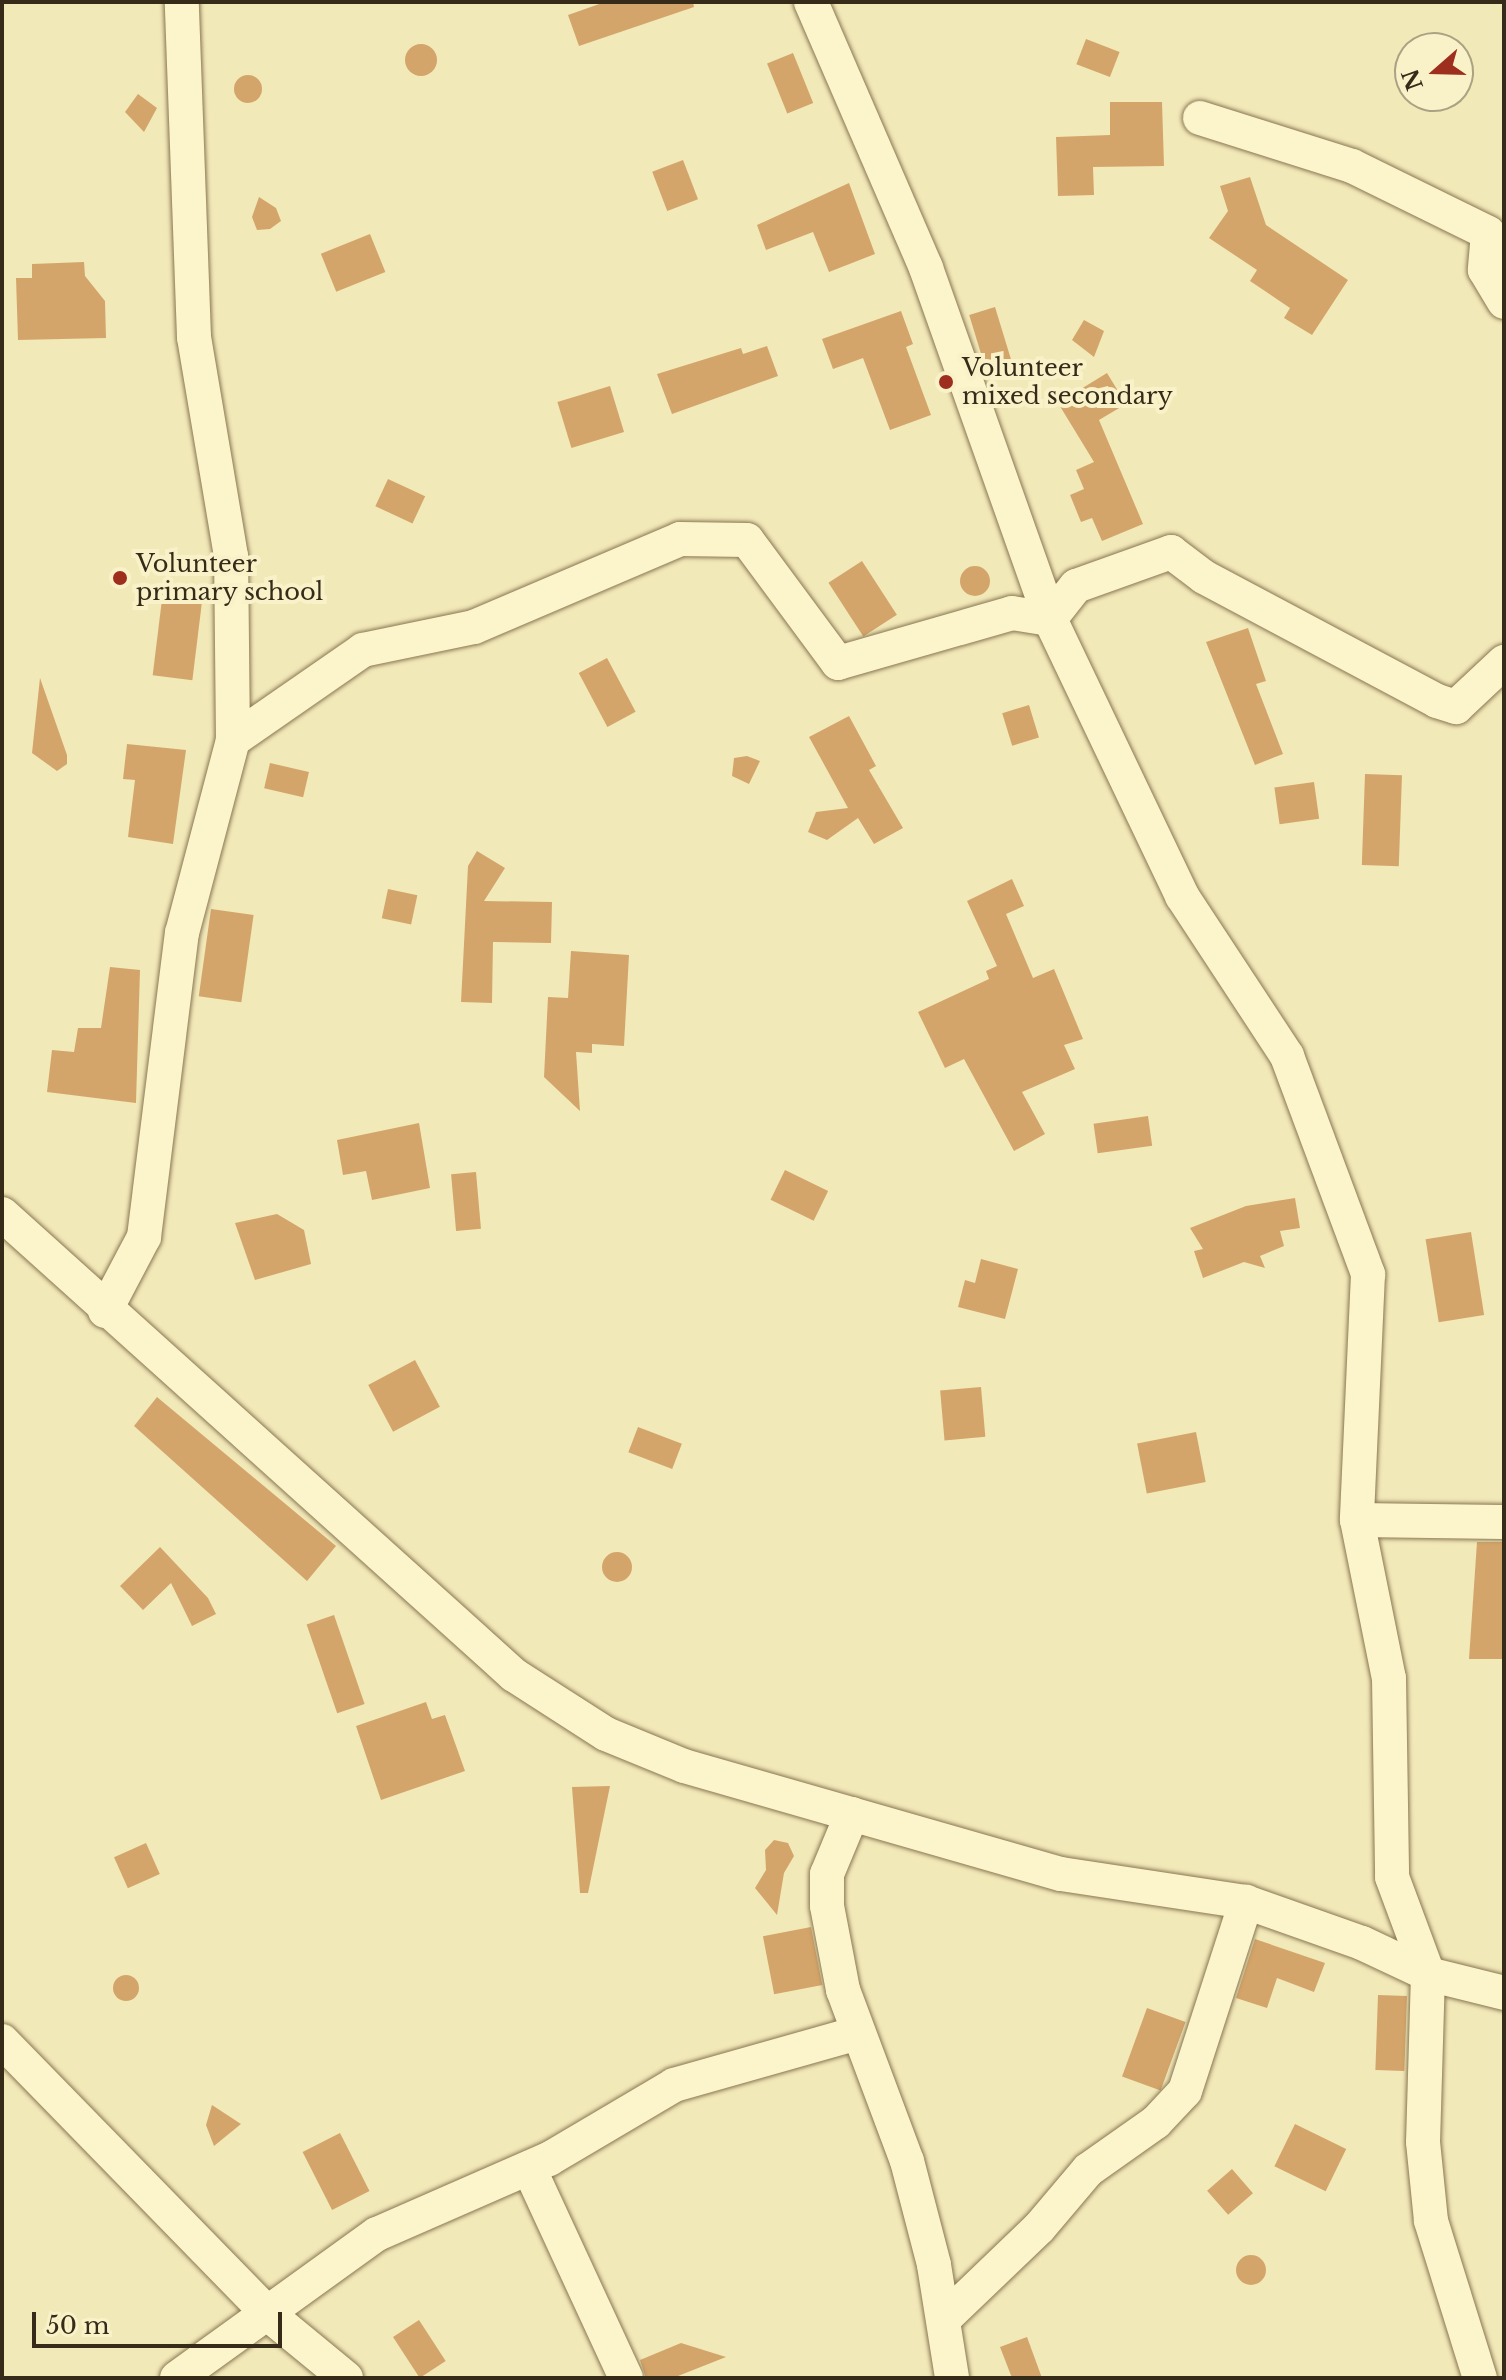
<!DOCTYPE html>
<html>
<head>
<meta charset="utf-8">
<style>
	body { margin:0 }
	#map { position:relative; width:1506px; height:2380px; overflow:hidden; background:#f2e9b9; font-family:"Libre Baskerville",serif }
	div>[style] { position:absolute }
	.building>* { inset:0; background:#d4a56a; transform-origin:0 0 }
	.round { border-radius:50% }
	.roads { filter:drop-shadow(0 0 2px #897752) drop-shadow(0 0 2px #897752) }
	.minor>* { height:34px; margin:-17px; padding:0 17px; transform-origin:17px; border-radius:17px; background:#fcf5cc }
	.dots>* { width:22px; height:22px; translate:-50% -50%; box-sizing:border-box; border:4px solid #f9f2c9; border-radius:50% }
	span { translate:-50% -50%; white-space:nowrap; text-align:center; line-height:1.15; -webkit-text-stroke:8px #f9f2c9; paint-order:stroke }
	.poi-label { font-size:24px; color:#362b19 }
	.left { translate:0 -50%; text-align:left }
	.frame { position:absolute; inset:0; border:4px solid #362b19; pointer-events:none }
	.north { position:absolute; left:1394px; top:32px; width:80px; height:80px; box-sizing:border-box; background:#f9f2c9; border:2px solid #aba283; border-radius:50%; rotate:250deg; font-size:22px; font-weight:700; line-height:32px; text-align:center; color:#362b19 }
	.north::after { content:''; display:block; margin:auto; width:28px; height:36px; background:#9e2e1d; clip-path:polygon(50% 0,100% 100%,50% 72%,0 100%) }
	.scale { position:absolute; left:32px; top:2312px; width:250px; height:36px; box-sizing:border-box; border:4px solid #362b19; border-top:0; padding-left:10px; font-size:24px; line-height:28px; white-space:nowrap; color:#362b19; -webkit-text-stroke:6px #f9f2c9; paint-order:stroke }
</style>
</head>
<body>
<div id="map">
	<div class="building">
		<i style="clip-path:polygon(605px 2px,693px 2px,694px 7px,579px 46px,568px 15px)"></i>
		<i style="left:1086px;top:39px;width:36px;height:27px;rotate:21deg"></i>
		<i class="round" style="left:405px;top:44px;width:32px;height:32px"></i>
		<i style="left:793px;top:53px;width:54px;height:28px;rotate:68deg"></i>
		<i class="round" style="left:234px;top:75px;width:28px;height:28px"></i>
		<i style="clip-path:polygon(138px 94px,157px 108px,144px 132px,125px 112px)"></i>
		<i style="clip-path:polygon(1110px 102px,1162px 102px,1164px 166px,1093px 167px,1094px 195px,1058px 196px,1056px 137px,1110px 135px)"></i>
		<i style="left:683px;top:160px;width:42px;height:33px;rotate:69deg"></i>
		<i style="clip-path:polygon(1250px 177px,1266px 225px,1348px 280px,1312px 335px,1284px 318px,1290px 308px,1250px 281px,1257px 270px,1209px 238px,1228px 211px,1220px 186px)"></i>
		<i style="clip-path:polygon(849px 183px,875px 254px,829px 272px,813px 232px,766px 250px,757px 225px)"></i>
		<i style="clip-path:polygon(259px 197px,276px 208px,281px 221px,270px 229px,257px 230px,252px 217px)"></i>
		<i style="left:370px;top:234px;width:41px;height:53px;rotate:68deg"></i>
		<i style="clip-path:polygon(84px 262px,85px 276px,105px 301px,106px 338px,18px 340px,16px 278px,32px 278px,32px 264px)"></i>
		<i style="left:995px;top:307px;width:56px;height:27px;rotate:73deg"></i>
		<i style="clip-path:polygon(901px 311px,913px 344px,906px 347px,931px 415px,890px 430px,863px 358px,833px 369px,822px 339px)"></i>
		<i style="clip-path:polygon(1084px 320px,1104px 331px,1094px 357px,1072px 340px)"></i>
		<i style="clip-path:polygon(767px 346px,778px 376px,672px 414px,657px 374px,741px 348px,743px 354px)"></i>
		<i style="clip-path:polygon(1107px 373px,1126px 404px,1099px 420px,1143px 524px,1102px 541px,1092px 518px,1081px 522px,1070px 495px,1084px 489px,1076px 470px,1094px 462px,1058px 403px)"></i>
		<i style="left:610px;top:386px;width:48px;height:55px;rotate:73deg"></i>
		<i style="left:388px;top:479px;width:41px;height:30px;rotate:25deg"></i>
		<i style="left:862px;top:561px;width:64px;height:40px;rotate:57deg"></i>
		<i class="round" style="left:960px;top:566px;width:30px;height:30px"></i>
		<i style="left:164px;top:583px;width:40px;height:93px;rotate:7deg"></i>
		<i style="clip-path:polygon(1248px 628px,1266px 681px,1256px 684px,1283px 754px,1255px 765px,1206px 642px)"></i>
		<i style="left:607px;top:658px;width:61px;height:32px;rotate:62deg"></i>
		<i style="clip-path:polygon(40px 678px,67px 755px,67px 764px,57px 771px,32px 753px)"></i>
		<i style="left:1029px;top:705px;width:34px;height:28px;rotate:73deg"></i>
		<i style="clip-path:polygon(849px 716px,876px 766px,869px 770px,903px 828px,874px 844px,858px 818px,827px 840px,808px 832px,816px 812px,848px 808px,809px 737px)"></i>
		<i style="clip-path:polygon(127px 744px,186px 750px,173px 844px,128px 837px,135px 780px,123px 779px)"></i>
		<i style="clip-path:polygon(747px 756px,760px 761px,749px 784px,732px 776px,734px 758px)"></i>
		<i style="left:270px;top:763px;width:40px;height:26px;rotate:13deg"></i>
		<i style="left:1365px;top:774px;width:37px;height:91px;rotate:2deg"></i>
		<i style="left:1314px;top:782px;width:37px;height:40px;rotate:82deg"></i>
		<i style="clip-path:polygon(477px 851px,505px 868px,484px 901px,552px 902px,551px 943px,493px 942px,492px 1003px,461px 1002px,468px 866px)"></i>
		<i style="clip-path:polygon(1012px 879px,1024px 906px,1006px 914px,1033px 978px,1054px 969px,1083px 1039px,1064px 1045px,1075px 1069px,1022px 1092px,1045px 1134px,1014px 1151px,964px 1059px,945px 1068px,918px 1012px,989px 979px,986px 971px,997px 966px,967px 901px)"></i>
		<i style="left:388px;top:889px;width:30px;height:30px;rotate:12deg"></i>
		<i style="left:211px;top:909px;width:43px;height:88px;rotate:8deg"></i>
		<i style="clip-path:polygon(571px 951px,629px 955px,624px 1046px,592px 1044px,592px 1053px,576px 1052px,580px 1111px,544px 1077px,548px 997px,568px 998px)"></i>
		<i style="clip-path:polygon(110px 967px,140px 970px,136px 1103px,47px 1092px,52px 1050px,74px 1052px,78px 1028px,101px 1028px)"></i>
		<i style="left:1148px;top:1116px;width:30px;height:55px;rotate:82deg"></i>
		<i style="clip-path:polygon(419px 1123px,430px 1188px,372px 1200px,366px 1171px,343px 1175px,337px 1140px)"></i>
		<i style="left:785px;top:1170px;width:48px;height:33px;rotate:26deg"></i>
		<i style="left:476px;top:1172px;width:57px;height:25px;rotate:85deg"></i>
		<i style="clip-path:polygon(1295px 1198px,1300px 1228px,1280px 1231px,1284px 1246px,1260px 1256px,1265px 1268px,1244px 1262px,1203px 1278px,1194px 1251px,1203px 1249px,1190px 1228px,1246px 1206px)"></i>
		<i style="clip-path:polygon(277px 1214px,304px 1230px,311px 1264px,255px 1280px,235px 1223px)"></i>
		<i style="left:1471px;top:1232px;width:84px;height:46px;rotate:81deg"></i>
		<i style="clip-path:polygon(981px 1259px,1018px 1269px,1005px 1319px,958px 1307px,965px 1280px,975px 1283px)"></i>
		<i style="left:415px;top:1360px;width:53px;height:53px;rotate:62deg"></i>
		<i style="left:981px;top:1387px;width:50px;height:41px;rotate:85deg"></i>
		<i style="clip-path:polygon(157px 1397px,336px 1546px,307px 1581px,134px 1426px)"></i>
		<i style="left:638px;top:1427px;width:47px;height:27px;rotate:21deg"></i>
		<i style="left:1196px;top:1432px;width:51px;height:60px;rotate:79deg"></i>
		<i style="clip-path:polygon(1477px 1542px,1504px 1542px,1504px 1659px,1469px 1659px)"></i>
		<i style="clip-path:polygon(160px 1547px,208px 1598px,216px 1614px,192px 1626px,171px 1583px,143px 1610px,120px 1586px)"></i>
		<i class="round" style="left:602px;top:1552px;width:30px;height:30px"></i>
		<i style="left:334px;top:1615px;width:94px;height:29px;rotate:71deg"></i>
		<i style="clip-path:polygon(426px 1702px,432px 1719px,445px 1715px,465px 1771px,381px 1800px,356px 1726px)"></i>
		<i style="clip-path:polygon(610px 1786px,588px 1893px,580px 1893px,572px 1787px)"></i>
		<i style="clip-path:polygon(774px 1840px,788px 1843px,794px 1856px,784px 1873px,777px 1915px,755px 1888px,766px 1870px,765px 1850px)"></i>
		<i style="left:146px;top:1843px;width:34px;height:35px;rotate:66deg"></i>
		<i style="left:811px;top:1927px;width:59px;height:49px;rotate:79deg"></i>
		<i style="clip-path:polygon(1255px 1939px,1325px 1963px,1314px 1992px,1277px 1978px,1267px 2008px,1236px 1998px)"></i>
		<i class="round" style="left:113px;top:1975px;width:26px;height:26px"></i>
		<i style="left:1378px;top:1995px;width:29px;height:75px;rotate:2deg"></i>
		<i style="left:1147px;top:2008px;width:41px;height:73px;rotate:20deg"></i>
		<i style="clip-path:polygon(212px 2105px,241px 2124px,214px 2146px,206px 2125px)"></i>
		<i style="left:1295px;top:2124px;width:57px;height:47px;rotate:26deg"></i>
		<i style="left:340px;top:2133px;width:65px;height:42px;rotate:63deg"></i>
		<i style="left:1232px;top:2169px;width:32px;height:33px;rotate:49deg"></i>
		<i class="round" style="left:1236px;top:2255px;width:30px;height:30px"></i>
		<i style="left:419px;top:2320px;width:49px;height:31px;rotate:57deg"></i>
		<i style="clip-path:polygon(1027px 2337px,1042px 2378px,1012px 2378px,1000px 2347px)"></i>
		<i style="clip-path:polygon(681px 2343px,726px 2357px,673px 2378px,646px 2378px,640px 2360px)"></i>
	</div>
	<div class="roads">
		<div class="minor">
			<i style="left:811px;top:2px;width:290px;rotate:66.6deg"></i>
			<i style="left:926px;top:268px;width:372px;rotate:70.5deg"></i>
			<i style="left:1050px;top:619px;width:307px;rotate:64.5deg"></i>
			<i style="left:1182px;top:896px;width:191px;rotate:56.7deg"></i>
			<i style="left:1287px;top:1056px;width:233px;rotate:69.6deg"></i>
			<i style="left:1368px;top:1274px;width:246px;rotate:92.6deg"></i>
			<i style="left:1357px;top:1520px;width:161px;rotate:78.6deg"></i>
			<i style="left:1389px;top:1678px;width:199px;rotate:89.1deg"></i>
			<i style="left:1392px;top:1877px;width:103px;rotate:69.6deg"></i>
			<i style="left:1428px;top:1974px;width:168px;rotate:91.7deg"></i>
			<i style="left:1423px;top:2142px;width:79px;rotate:84.2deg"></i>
			<i style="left:1431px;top:2221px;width:164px;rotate:72.7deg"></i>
			<i style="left:1200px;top:118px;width:159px;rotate:17.5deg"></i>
			<i style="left:1352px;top:166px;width:152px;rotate:26.2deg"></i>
			<i style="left:1488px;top:233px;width:37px;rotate:95deg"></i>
			<i style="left:1485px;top:270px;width:37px;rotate:59deg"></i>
			<i style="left:233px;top:740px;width:158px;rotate:-34.7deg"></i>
			<i style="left:363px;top:650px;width:113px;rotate:-11.7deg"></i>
			<i style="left:474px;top:627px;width:224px;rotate:-23.1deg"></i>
			<i style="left:680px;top:539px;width:67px;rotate:0.9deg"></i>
			<i style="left:747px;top:540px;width:153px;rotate:53.5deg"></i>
			<i style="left:838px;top:663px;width:181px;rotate:-16deg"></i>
			<i style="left:1012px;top:613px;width:38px;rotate:9deg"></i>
			<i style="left:1050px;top:619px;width:42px;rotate:-51.8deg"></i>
			<i style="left:1076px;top:586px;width:101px;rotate:-19.7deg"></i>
			<i style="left:1171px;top:552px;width:41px;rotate:37.1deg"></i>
			<i style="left:1204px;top:577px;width:264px;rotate:28deg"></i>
			<i style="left:1437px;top:701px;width:20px;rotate:18deg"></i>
			<i style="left:1456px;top:707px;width:66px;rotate:-43.2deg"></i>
			<i style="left:2px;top:1214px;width:689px;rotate:42deg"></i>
			<i style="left:514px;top:1675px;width:109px;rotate:32.7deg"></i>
			<i style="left:606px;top:1734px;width:84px;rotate:22.3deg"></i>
			<i style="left:684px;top:1766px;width:392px;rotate:16deg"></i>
			<i style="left:1061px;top:1874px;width:187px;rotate:8.6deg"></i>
			<i style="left:1246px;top:1902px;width:123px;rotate:19.5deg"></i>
			<i style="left:1362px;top:1943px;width:73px;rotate:25.2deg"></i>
			<i style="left:1428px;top:1974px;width:78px;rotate:14deg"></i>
			<i style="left:105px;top:1311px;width:84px;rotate:-62.2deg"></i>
			<i style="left:144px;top:1237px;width:306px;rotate:-82.9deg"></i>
			<i style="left:182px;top:933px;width:200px;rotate:-75.2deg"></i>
			<i style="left:233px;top:740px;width:184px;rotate:-90.6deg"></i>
			<i style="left:231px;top:556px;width:222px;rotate:-99.6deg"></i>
			<i style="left:194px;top:337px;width:335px;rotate:-92.1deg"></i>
			<i style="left:1357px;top:1520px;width:147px;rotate:0.8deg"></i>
			<i style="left:852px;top:1814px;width:65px;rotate:112.6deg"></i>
			<i style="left:827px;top:1874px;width:32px;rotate:90deg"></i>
			<i style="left:827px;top:1906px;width:86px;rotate:79.2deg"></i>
			<i style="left:843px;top:1990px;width:183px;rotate:69.5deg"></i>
			<i style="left:907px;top:2161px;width:107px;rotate:75.4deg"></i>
			<i style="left:934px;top:2265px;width:114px;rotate:80.9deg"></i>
			<i style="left:2px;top:2041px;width:381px;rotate:45.7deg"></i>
			<i style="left:268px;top:2314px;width:101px;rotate:39.4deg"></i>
			<i style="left:529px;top:2168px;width:231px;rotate:65.2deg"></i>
			<i style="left:944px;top:2319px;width:132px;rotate:-43.8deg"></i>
			<i style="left:1039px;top:2228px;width:76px;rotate:-49.8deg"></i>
			<i style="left:1088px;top:2170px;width:83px;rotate:-35.2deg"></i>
			<i style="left:1156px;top:2122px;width:42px;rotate:-46.9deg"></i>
			<i style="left:1185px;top:2091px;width:199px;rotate:-72.1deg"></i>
			<i style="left:177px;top:2378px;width:246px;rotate:-35.8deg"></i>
			<i style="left:377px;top:2234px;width:188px;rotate:-23.6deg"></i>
			<i style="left:549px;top:2159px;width:145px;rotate:-30.6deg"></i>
			<i style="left:674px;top:2085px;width:191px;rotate:-15.8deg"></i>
		</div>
	</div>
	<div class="dots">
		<i style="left:946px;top:382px;background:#9e2e1d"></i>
		<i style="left:120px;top:578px;background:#9e2e1d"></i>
	</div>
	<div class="poi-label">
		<span class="left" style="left:962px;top:382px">Volunteer<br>mixed secondary</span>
		<span class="left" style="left:136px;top:578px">Volunteer<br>primary school</span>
	</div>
	<div class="frame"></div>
	<div class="north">N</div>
	<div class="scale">50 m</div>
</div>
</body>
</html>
